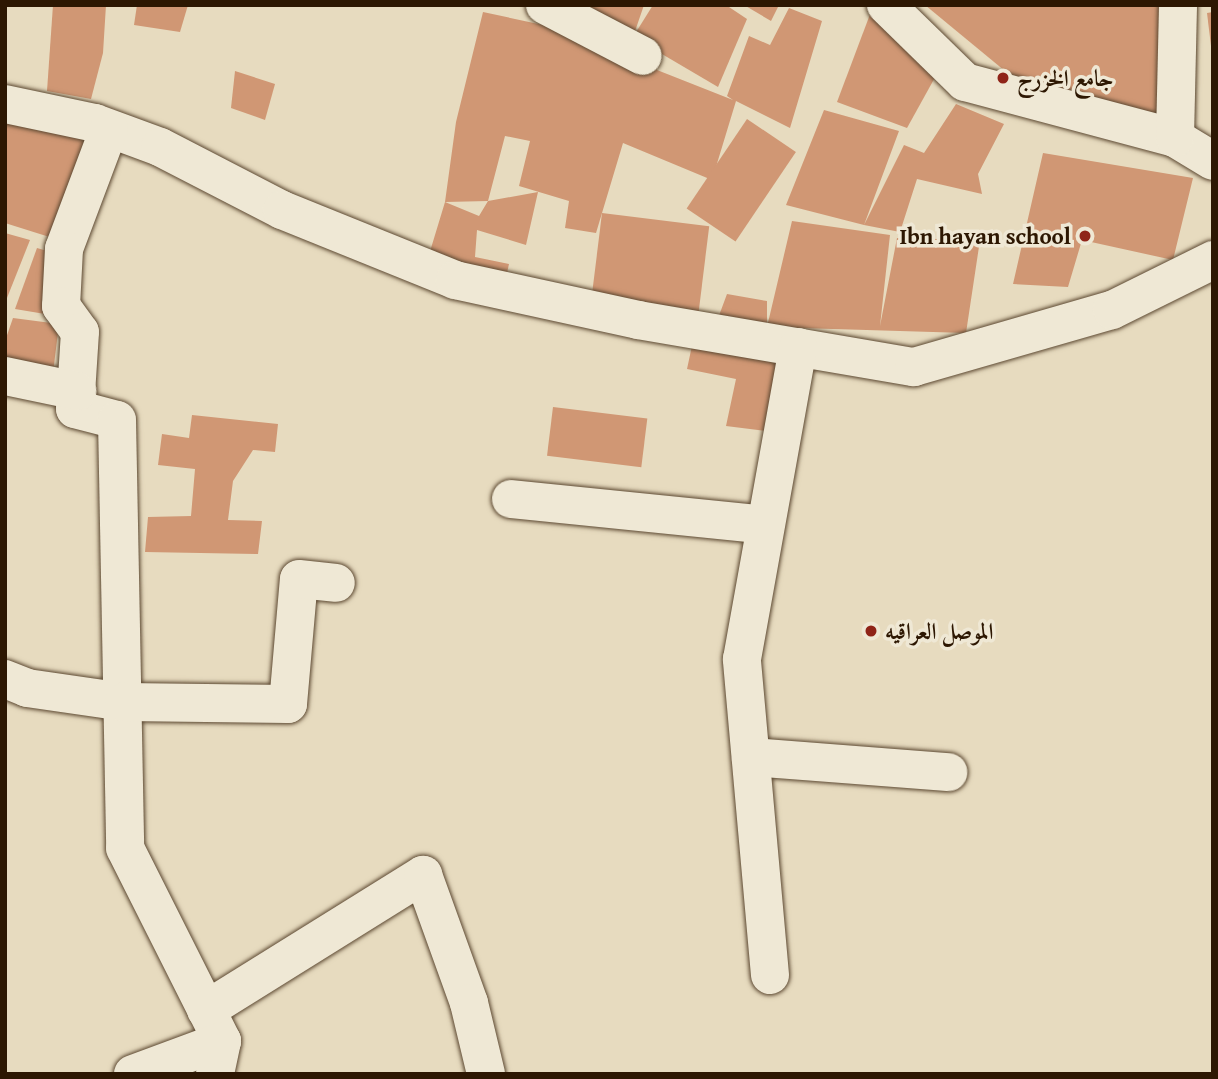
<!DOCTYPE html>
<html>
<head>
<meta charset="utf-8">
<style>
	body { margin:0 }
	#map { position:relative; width:1218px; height:1079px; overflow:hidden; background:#e7dbbf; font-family:"Gentium Book Plus",Amiri,serif }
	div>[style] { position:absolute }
	.building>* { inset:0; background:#d09774; transform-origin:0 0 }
	.roads { filter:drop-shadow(0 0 2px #5c4831) drop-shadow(0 0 2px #5c4831) }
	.minor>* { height:38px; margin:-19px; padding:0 19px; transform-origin:19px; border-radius:19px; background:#efe8d5 }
	.dots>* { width:19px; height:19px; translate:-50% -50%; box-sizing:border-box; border:4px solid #efe8d5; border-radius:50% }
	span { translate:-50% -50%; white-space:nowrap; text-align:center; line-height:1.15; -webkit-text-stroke:7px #efe8d5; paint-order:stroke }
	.poi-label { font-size:23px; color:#2d1702; font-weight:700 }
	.left { translate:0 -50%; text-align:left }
	.right { translate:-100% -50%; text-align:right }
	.frame { position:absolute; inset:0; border:7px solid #2d1702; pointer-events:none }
</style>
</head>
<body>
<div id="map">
	<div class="building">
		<i style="clip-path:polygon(53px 5px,106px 5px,103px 53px,91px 99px,47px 91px)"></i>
		<i style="clip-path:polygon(137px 5px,188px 5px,180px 32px,134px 25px)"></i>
		<i style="clip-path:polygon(576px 5px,644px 5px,633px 37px)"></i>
		<i style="clip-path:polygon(653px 5px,726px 5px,747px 19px,718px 87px,633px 37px)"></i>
		<i style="clip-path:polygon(744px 5px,779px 5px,771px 21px)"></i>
		<i style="clip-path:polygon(925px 5px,1168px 5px,1168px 129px,1046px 91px,1005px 71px)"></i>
		<i style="clip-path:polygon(789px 8px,822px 21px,790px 128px,736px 101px,712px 180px,623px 143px,596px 233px,565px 228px,569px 201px,519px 186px,530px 141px,505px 136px,488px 201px,445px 202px,456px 122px,483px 12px,543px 25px,733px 100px,727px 96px,749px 36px,770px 45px)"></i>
		<i style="clip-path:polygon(872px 9px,938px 72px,907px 128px,837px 102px)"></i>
		<i style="clip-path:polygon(1213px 12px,1213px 46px,1211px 46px,1207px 13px)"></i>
		<i style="clip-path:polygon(235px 71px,275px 84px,265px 120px,231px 108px)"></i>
		<i style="clip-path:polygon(956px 104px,1004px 124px,978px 174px,982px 194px,917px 179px,900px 232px,864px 225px,786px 205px,824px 110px,899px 131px,864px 225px,904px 145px,924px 153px)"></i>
		<i style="clip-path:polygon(5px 114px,95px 123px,59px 240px,5px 223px)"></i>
		<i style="left:747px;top:119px;width:59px;height:108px;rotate:34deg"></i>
		<i style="clip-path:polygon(1043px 153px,1193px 178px,1173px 260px,1082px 240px,1068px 287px,1013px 284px)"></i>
		<i style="clip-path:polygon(538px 192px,526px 245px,477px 230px,475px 257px,509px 264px,505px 282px,425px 268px,445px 202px,479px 216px,488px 201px)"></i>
		<i style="left:602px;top:213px;width:108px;height:98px;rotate:7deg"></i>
		<i style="clip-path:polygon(792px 221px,890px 235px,880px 326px,897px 238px,980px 240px,966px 333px,767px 327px,717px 321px,727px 294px,767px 301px,767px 327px)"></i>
		<i style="clip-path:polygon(5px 233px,30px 240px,5px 303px)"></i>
		<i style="clip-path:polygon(37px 248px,54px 253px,51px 315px,15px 309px)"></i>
		<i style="clip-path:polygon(13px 318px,59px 324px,53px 373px,5px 364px,5px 341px)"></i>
		<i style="clip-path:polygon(693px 341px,789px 360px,774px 432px,726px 426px,736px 379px,687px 369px)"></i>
		<i style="left:553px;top:407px;width:95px;height:49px;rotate:7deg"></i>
		<i style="clip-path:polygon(192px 415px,278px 424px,275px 452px,253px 450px,233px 481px,228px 520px,262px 521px,258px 554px,145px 552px,148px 517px,191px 516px,195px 469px,158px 465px,162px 434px,189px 438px)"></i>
	</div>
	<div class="roads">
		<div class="minor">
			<i style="left:545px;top:5px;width:110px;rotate:27.5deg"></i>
			<i style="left:886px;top:5px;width:110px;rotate:44.3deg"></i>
			<i style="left:965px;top:82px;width:217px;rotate:14.9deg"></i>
			<i style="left:1175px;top:138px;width:44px;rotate:31.2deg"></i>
			<i style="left:5px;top:104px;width:92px;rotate:11.9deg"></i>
			<i style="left:95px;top:123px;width:69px;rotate:20.3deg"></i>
			<i style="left:160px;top:147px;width:137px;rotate:27.3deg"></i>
			<i style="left:282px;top:210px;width:187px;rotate:22deg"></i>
			<i style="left:455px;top:280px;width:187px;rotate:12.3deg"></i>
			<i style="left:638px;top:320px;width:280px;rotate:9.7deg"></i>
			<i style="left:914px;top:367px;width:206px;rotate:-16.1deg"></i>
			<i style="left:1112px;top:310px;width:113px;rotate:-26.3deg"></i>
			<i style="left:109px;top:129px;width:128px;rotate:110.6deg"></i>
			<i style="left:64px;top:249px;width:57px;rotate:93deg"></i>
			<i style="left:61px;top:306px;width:32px;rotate:54deg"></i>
			<i style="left:80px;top:332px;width:77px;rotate:93.7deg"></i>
			<i style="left:75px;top:409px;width:43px;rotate:14.7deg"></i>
			<i style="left:117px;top:420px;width:428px;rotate:88.9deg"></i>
			<i style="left:125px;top:848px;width:216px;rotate:63.3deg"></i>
			<i style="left:222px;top:1041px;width:34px;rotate:102deg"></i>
			<i style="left:1175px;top:138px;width:133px;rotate:-88.7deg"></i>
			<i style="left:5px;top:376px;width:74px;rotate:11.8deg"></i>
			<i style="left:511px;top:499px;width:255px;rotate:5.8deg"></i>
			<i style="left:5px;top:679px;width:24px;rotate:22deg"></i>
			<i style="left:27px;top:688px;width:98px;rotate:8.2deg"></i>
			<i style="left:124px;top:702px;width:164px;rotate:0.7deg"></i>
			<i style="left:288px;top:704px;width:125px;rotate:-85deg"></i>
			<i style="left:299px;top:579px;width:37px;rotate:6deg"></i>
			<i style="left:751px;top:757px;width:198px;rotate:4.4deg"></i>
			<i style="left:770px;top:975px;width:317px;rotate:-95.1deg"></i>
			<i style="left:742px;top:659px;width:317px;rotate:-79.8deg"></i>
			<i style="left:206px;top:1010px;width:256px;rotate:-31.9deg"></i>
			<i style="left:423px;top:875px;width:136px;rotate:70.2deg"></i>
			<i style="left:469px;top:1003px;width:73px;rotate:76.5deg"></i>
			<i style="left:133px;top:1074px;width:95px;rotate:-20.3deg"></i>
		</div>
	</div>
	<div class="dots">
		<i style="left:1003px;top:78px;background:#8f2418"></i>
		<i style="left:1085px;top:236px;background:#8f2418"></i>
		<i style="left:871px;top:631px;background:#8f2418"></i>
	</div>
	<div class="poi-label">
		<span class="left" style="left:1017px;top:78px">جامع الخزرج</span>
		<span class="right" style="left:1071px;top:236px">Ibn hayan school</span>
		<span class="left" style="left:885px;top:631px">الموصل العراقيه</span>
	</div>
	<div class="frame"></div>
</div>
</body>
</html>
